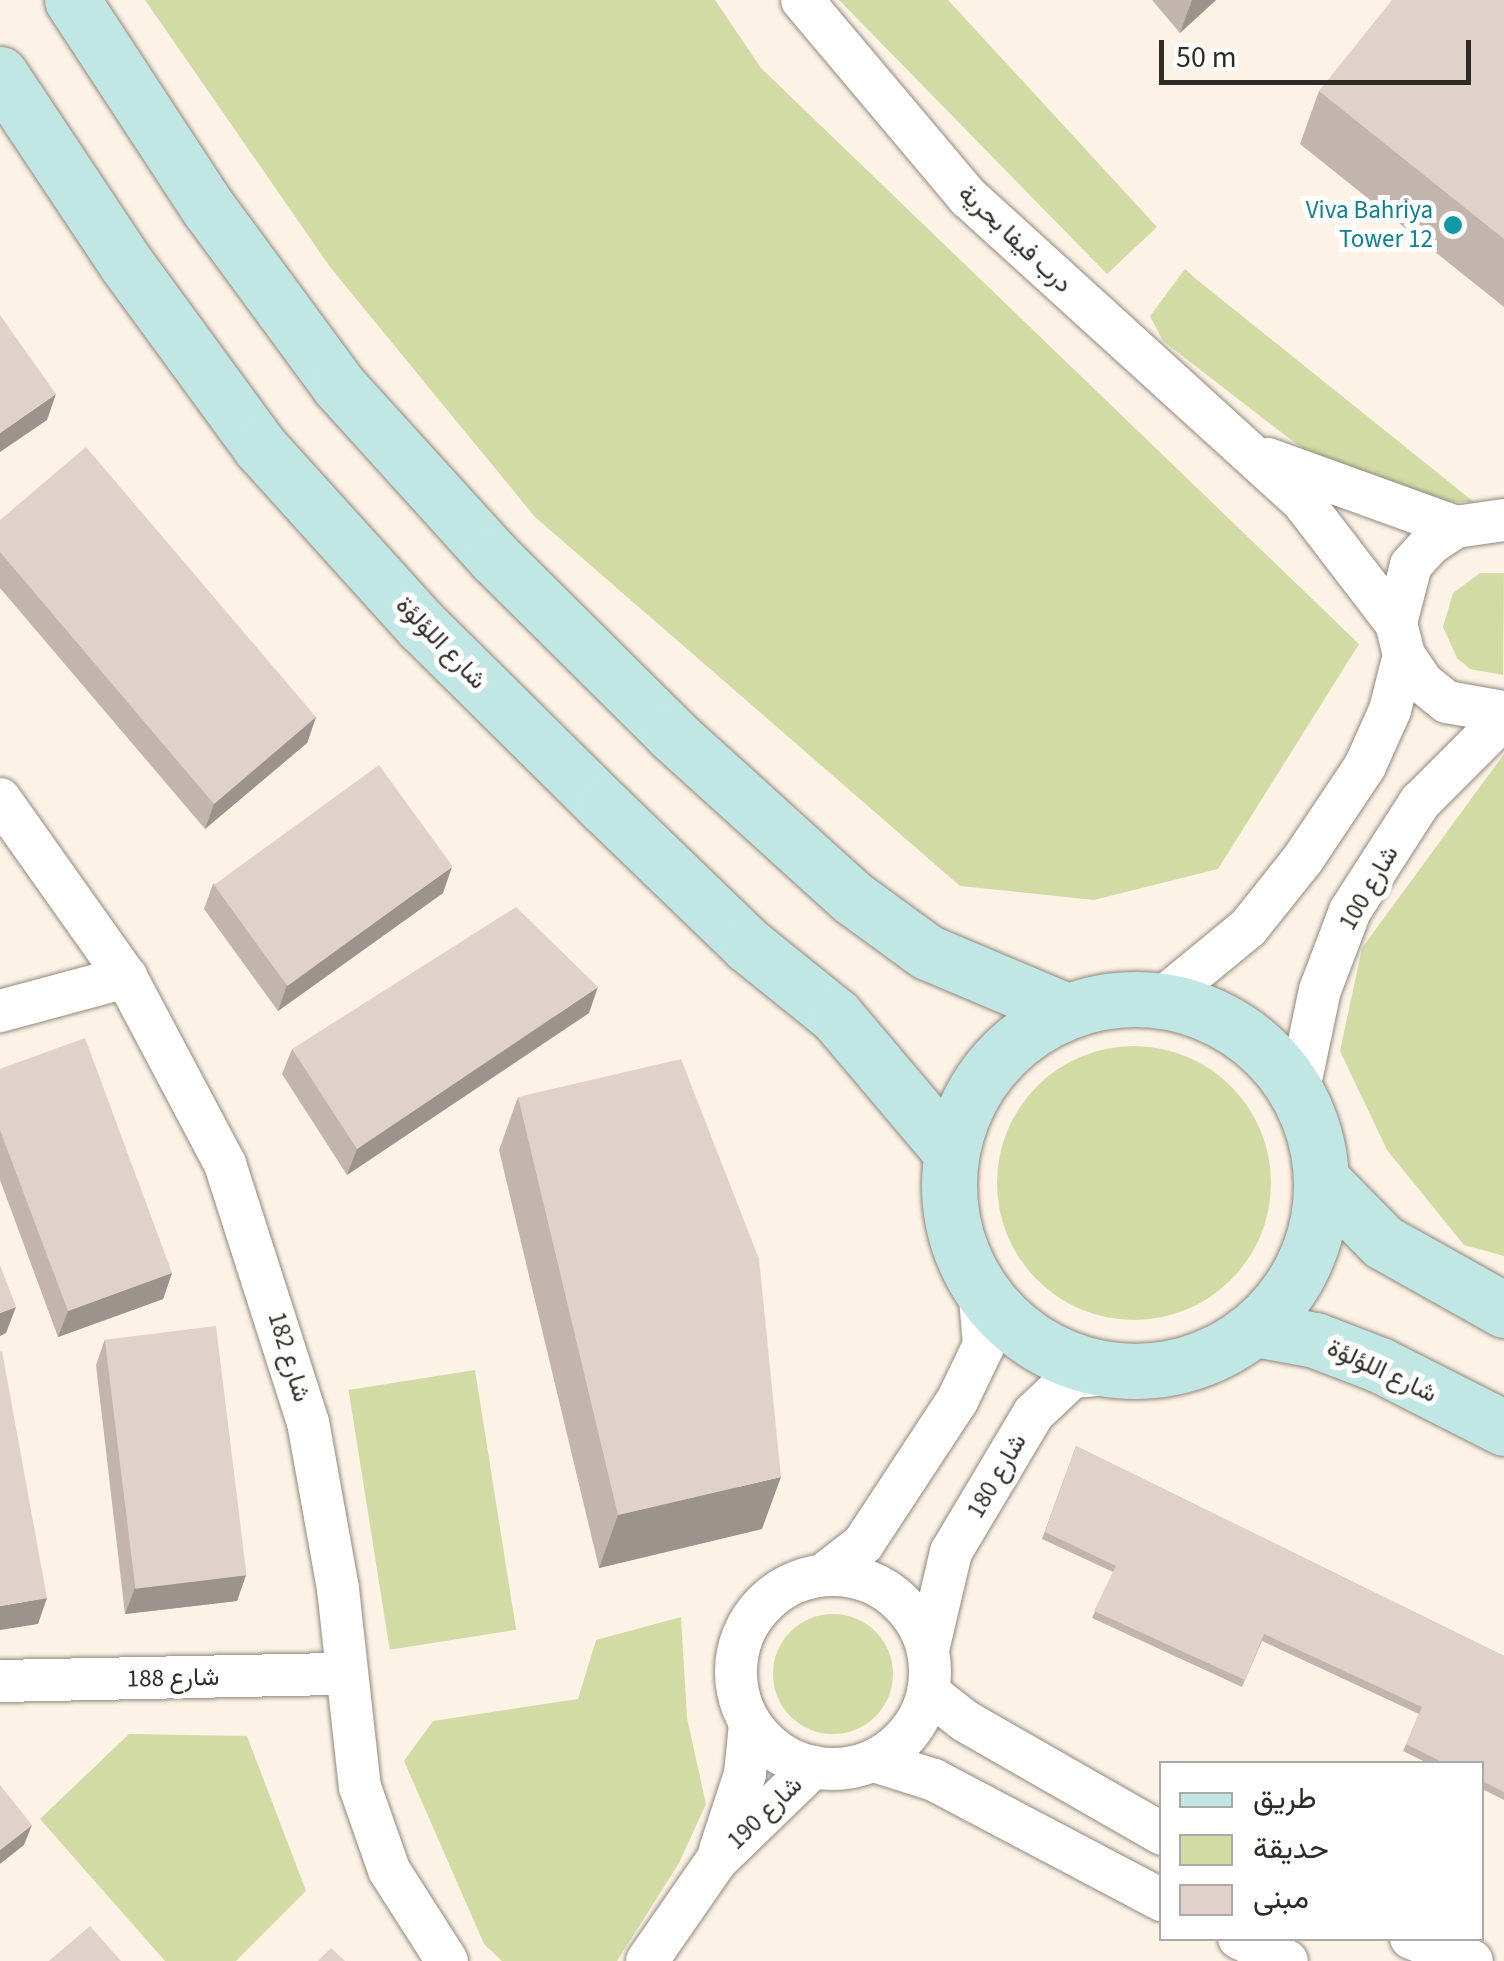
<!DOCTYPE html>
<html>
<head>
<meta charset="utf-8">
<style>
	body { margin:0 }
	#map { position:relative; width:1504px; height:1961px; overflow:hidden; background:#fcf2e6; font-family:"Source Sans 3",Vazirmatn,sans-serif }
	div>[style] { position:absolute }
	.green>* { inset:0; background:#d3dba5; transform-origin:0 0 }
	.round { border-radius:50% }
	.roads { filter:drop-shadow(0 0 2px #91887d) drop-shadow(0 0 2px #91887d) }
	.street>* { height:42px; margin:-21px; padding:0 21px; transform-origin:21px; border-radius:21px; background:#fff }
	.street>.ring { margin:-21px; padding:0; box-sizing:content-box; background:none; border:42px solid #fff; border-radius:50% }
	.secondary>* { height:55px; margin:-27.5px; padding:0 27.5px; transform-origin:27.5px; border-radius:27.5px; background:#c1e7e5 }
	.secondary>.ring { margin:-27.5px; padding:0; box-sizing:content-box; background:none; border:55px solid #c1e7e5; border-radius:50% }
	.wall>* { inset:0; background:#c1b5ae }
	.shaded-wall>* { inset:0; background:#9d938d }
	.building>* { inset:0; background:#e0d2ca; transform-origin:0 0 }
	.dots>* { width:28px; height:28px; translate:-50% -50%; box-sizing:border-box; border:5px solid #fff; border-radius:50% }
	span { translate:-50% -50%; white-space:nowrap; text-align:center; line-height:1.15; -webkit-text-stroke:10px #fff; paint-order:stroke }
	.culture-label { font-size:25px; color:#0d838f }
	.right { translate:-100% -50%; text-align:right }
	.street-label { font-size:25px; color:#2f2b27 }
	.legend { position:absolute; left:1159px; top:1761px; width:325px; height:180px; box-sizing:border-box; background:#fff; border:2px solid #acaaa9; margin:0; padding:12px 18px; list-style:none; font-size:30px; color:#2f2b27 }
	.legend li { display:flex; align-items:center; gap:20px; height:50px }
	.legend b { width:50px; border:2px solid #acaaa9 }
	.scale { position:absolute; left:1159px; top:40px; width:312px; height:45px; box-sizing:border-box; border:5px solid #2f2b27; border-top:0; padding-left:12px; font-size:30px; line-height:35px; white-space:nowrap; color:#2f2b27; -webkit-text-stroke:8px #fff; paint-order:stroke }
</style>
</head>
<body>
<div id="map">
	<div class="green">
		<i style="clip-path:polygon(145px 0,715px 0,761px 68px,1359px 644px,1218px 869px,1094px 900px,960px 886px,535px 517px,330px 267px)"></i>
		<i style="clip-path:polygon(839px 0,948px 0,1157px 227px,1107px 274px)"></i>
		<i style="clip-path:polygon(1185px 269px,1196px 279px,1474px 502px,1413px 501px,1334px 473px,1163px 341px,1150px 316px)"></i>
		<i style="clip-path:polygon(1480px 573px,1504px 573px,1503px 675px,1470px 669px,1457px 658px,1443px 627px,1453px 593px)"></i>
		<i style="clip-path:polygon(1504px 754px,1504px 1256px,1464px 1245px,1387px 1150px,1340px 1051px,1362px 948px)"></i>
		<i class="round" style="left:997px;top:1046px;width:274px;height:274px"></i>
		<i style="left:475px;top:1370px;width:263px;height:128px;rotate:81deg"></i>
		<i class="round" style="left:773px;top:1614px;width:120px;height:120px"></i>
		<i style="clip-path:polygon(681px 1617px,687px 1718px,706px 1804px,679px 1863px,617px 1961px,502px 1961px,484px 1944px,404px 1761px,433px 1721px,578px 1699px,596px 1640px)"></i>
		<i style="clip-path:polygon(129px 1734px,247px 1736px,306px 1891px,236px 1961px,165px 1961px,40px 1819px)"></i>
	</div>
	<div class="roads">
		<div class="street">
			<i style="left:802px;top:0;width:259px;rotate:49.9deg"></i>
			<i style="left:969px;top:198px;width:452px;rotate:42.3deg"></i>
			<i style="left:1303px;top:502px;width:153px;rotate:52.5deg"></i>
			<i style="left:1268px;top:459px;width:200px;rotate:19.9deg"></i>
			<i style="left:1504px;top:520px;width:49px;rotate:171.7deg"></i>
			<i style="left:1456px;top:527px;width:30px;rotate:147deg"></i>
			<i style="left:1431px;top:543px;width:30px;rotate:132deg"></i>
			<i style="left:1411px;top:565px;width:60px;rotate:104.5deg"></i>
			<i style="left:1396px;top:623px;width:33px;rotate:76deg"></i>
			<i style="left:1404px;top:655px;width:32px;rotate:56deg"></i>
			<i style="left:1422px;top:682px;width:32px;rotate:39deg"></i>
			<i style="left:1447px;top:702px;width:58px;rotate:10deg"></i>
			<i style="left:0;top:799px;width:218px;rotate:54.7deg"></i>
			<i style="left:126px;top:977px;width:212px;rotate:62.1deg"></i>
			<i style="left:225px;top:1164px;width:271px;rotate:72.2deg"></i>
			<i style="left:308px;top:1422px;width:170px;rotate:79.8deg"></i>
			<i style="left:338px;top:1589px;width:199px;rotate:83.7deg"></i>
			<i style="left:360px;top:1787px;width:88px;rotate:70.7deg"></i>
			<i style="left:389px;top:1870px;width:108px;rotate:57.5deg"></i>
			<i style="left:1159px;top:1001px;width:115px;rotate:-39.4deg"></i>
			<i style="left:1248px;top:928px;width:88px;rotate:-51.4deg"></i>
			<i style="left:1303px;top:859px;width:112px;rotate:-56.3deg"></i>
			<i style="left:1365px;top:766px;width:61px;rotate:-65.9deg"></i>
			<i style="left:1390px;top:710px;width:57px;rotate:-75.7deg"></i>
			<i style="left:0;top:1011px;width:131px;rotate:-15.1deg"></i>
			<i style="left:1298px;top:1094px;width:106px;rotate:-78.1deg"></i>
			<i style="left:1320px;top:990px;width:85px;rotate:-69.2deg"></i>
			<i style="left:1350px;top:911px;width:130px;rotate:-57.3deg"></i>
			<i style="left:1420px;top:802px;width:119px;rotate:-45deg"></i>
			<i style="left:823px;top:1575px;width:51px;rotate:-37.8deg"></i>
			<i style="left:863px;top:1544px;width:171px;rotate:-56.7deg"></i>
			<i style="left:957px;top:1401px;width:62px;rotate:-64.3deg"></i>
			<i style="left:984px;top:1345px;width:58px;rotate:-94.9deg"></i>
			<i class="ring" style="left:736px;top:1575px;width:152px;height:152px"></i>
			<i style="left:928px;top:1650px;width:101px;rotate:-76.8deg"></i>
			<i style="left:951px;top:1552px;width:162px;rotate:-59.2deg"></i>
			<i style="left:1034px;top:1413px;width:52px;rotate:-43.5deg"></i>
			<i style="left:1072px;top:1377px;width:63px;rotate:-4.5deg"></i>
			<i style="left:0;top:1681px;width:346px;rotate:-1.2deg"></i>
			<i style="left:928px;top:1692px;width:47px;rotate:38.1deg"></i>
			<i style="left:965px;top:1721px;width:227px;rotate:29.8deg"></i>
			<i style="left:874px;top:1761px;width:63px;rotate:17.6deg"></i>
			<i style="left:934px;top:1780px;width:258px;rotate:27.8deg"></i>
			<i style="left:720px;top:1850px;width:80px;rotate:-71.8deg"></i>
			<i style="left:745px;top:1774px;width:50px;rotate:-84.3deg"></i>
			<i style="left:1239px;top:1938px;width:53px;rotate:25.6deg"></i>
			<i style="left:1411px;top:1938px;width:65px;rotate:20.7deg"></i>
			<i style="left:647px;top:1961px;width:123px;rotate:-55.3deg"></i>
			<i style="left:717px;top:1860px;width:134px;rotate:-44.1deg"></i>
		</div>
		<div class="secondary">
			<i style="left:72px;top:0;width:250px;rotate:56.8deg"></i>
			<i style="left:209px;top:209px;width:220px;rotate:53.7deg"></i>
			<i style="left:339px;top:386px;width:232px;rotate:47.8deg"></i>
			<i style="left:495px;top:558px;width:250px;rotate:44.8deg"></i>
			<i style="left:672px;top:734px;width:244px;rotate:42.2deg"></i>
			<i style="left:853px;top:898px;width:92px;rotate:36.1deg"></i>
			<i style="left:927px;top:952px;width:152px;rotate:22.9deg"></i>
			<i style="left:0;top:74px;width:229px;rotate:56.4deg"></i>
			<i style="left:127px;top:265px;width:227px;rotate:53.8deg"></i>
			<i style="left:261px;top:448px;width:241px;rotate:47.9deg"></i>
			<i style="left:423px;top:627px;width:256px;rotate:44.7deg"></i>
			<i style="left:605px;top:807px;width:199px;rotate:44deg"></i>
			<i style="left:748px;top:945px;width:113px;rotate:38.9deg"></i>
			<i style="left:836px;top:1016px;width:178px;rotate:49.8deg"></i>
			<i class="ring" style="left:949px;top:999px;width:317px;height:317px"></i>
			<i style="left:1322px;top:1180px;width:87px;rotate:45.5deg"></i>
			<i style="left:1383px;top:1242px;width:139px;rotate:29.3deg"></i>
			<i style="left:1255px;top:1329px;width:61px;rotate:10.4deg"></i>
			<i style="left:1315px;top:1340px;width:70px;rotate:21deg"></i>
			<i style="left:1380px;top:1365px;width:139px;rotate:26.9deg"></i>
		</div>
	</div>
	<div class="wall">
		<i style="clip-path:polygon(1152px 0,1216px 0,1180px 33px)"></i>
		<i style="clip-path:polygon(1504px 0,1504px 307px,1300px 144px,1319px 91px)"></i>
		<i style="clip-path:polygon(0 520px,316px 717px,307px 743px,205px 829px,0 588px)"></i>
		<i style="clip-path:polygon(213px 884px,443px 893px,278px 1011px,204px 909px)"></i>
		<i style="clip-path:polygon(589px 1013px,347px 1175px,282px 1074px,292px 1049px)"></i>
		<i style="clip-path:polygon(0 1069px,172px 1273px,163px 1299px,58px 1337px,0 1180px)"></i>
		<i style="clip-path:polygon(518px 1097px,762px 1529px,599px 1568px,499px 1150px)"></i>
		<i style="clip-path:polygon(105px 1339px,246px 1575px,237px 1601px,125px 1614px,96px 1365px)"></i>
		<i style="clip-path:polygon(1076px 1446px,1504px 1656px,1504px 1800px,1482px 1789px,1482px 1764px,1429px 1764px,1403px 1751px,1419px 1714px,1262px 1641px,1242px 1687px,1092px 1618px,1113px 1572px,1042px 1539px)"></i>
	</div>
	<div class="shaded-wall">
		<i style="clip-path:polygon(1192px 0,1216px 0,1180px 33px)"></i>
		<i style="clip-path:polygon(56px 394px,47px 420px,0 452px,0 433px)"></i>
		<i style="clip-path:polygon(316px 717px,307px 743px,205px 829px,214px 804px)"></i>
		<i style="clip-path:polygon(452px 867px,443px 893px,278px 1011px,287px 985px)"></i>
		<i style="clip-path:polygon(598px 987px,589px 1013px,347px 1175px,357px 1149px)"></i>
		<i style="clip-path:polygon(172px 1273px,163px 1299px,58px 1337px,68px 1311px)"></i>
		<i style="clip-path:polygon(16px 1307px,6px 1333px,0 1336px,0 1313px)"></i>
		<i style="clip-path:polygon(781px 1477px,762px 1529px,599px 1568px,618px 1515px)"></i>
		<i style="clip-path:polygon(246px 1575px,237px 1601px,125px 1614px,135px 1588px)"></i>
		<i style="clip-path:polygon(47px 1598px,38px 1624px,0 1630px,0 1606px)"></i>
		<i style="clip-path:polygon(32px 1825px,24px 1845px,0 1864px,0 1850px)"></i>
	</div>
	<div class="building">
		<i style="clip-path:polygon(1392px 0,1504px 0,1504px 239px,1319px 91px)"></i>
		<i style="clip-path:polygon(0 315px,56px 394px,0 433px)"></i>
		<i style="clip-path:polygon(86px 447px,316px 717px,214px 804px,0 552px,0 520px)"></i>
		<i style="left:379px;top:765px;width:125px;height:204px;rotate:54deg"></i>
		<i style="clip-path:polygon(516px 907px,598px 987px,357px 1149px,292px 1049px)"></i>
		<i style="clip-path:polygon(85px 1038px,172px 1273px,68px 1311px,0 1130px,0 1069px)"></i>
		<i style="clip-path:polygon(681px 1059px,759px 1259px,781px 1477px,618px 1515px,518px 1097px)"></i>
		<i style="clip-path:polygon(0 1265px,16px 1307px,0 1313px)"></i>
		<i style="left:216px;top:1326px;width:251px;height:112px;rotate:83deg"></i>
		<i style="clip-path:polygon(2px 1351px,47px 1598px,0 1606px,0 1352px)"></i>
		<i style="clip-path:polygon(1076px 1446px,1504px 1656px,1504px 1792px,1482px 1781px,1482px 1764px,1446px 1764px,1406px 1744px,1422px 1707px,1264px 1634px,1245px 1680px,1094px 1611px,1116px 1566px,1045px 1532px)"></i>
		<i style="clip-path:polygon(0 1785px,32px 1825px,0 1850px)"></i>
		<i style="clip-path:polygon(90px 1926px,121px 1961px,49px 1961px)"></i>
		<i style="clip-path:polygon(331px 1948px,345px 1961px,318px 1961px)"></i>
	</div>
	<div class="dots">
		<i style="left:1453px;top:225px;background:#0f9aa8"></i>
	</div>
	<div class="culture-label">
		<span class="right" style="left:1433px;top:225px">Viva Bahriya<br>Tower 12</span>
	</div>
	<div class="street-label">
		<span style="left:1015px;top:239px;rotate:43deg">درب فيفا بحرية</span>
		<span style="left:441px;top:643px;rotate:46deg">شارع اللؤلؤة</span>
		<span style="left:1369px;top:888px;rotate:-60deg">شارع 100</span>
		<span style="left:289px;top:1357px;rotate:73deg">شارع 182</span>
		<span style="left:1382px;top:1371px;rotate:25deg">شارع اللؤلؤة</span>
		<span style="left:997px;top:1476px;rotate:-60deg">شارع 180</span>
		<span style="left:173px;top:1678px;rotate:-1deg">شارع 188</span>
		<span style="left:765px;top:1813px;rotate:-44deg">شارع 190</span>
	</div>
	<ul class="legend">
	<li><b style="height:12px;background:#c1e7e5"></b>طريق</li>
	<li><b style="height:28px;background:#d3dba5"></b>حديقة</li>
	<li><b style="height:28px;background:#e0d2ca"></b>مبنى</li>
	</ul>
	<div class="scale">50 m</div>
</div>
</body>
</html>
